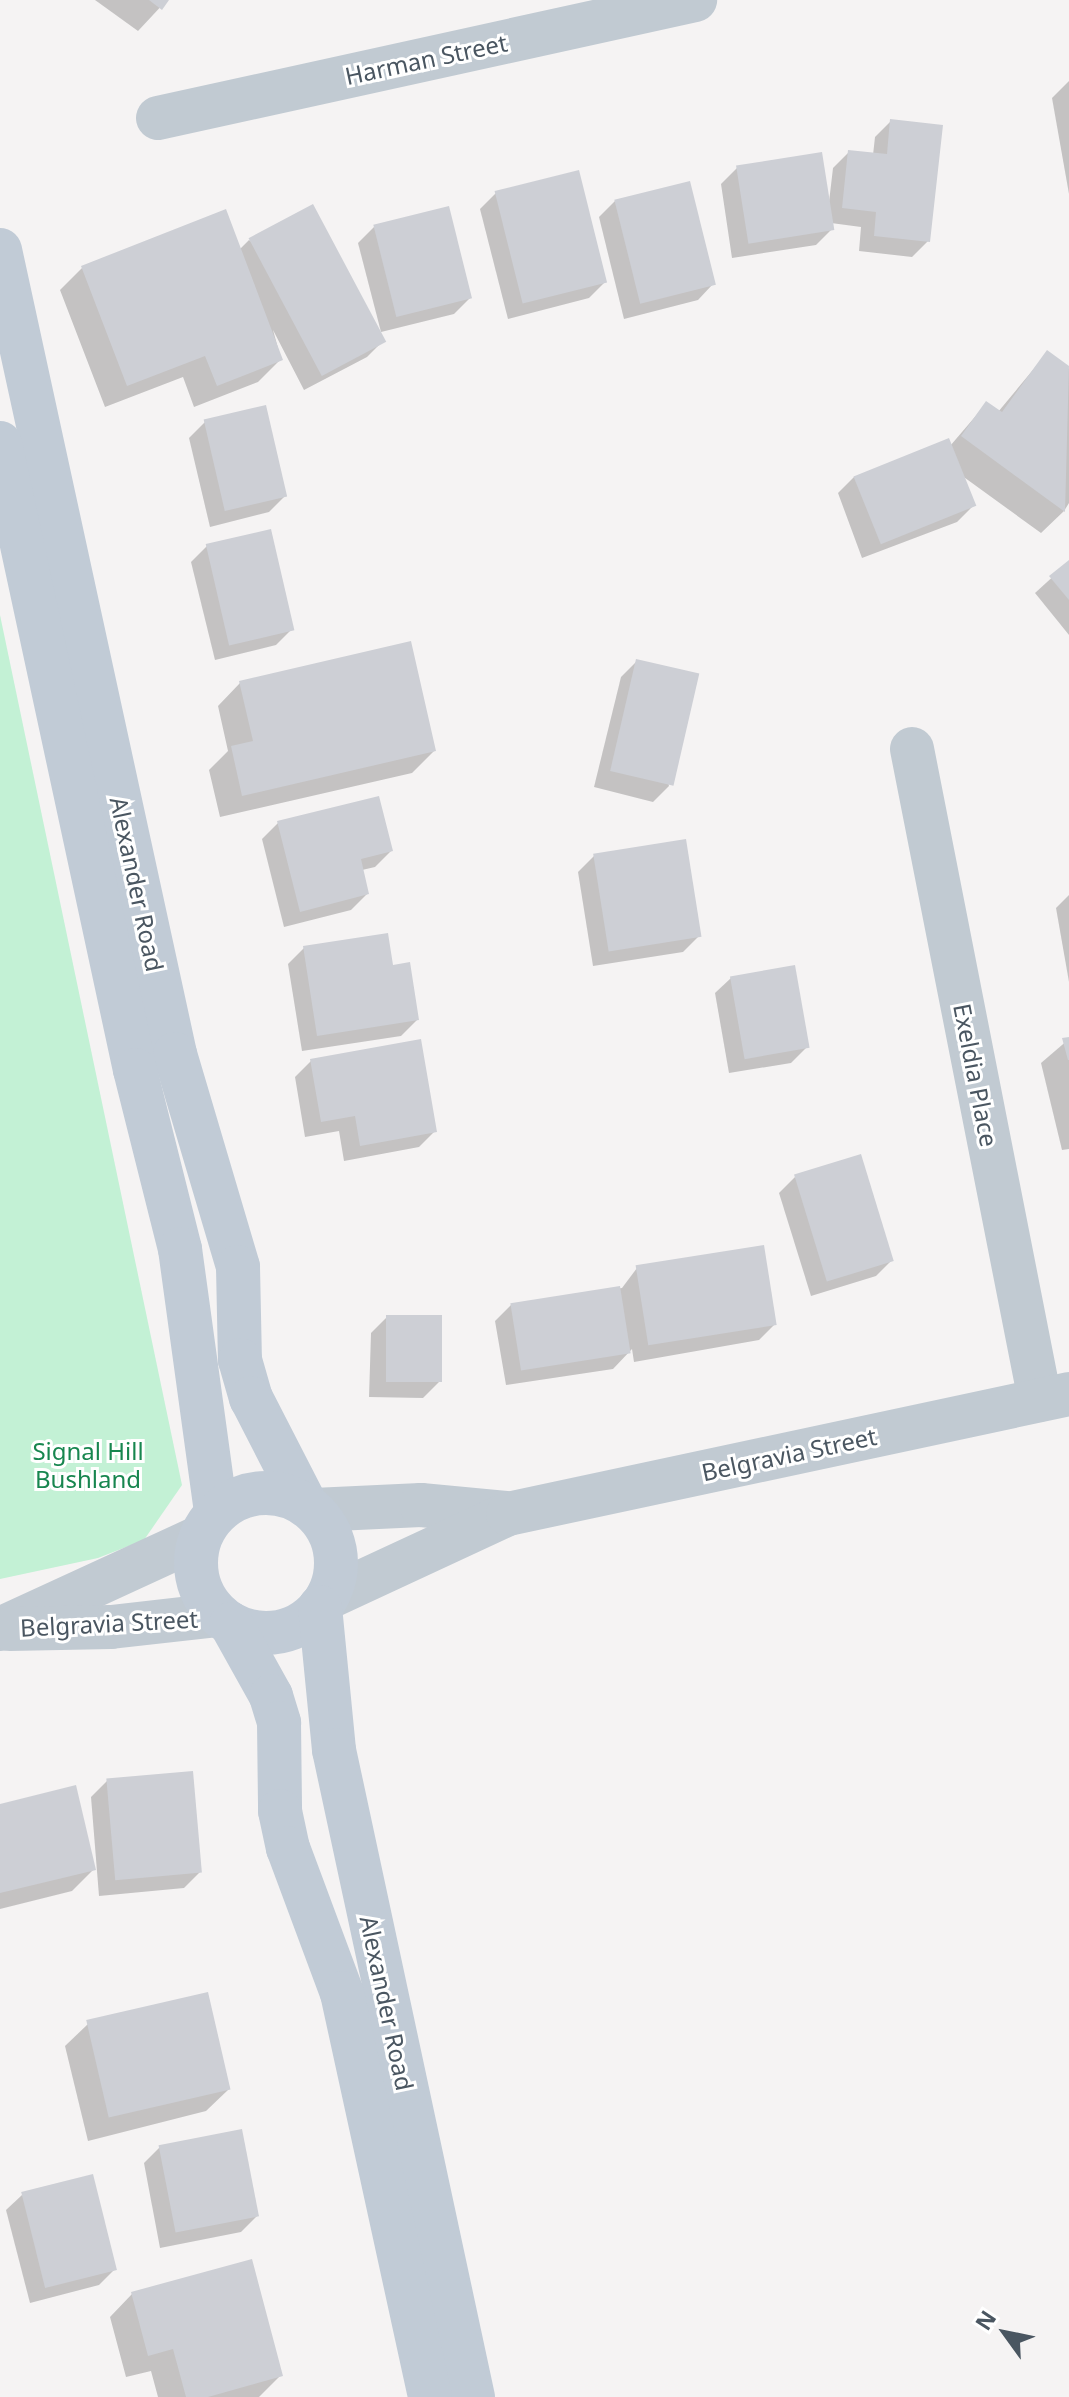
<!DOCTYPE html>
<html>
<head>
<meta charset="utf-8">
<style>
	body { margin:0 }
	#map { position:relative; width:1069px; height:2397px; overflow:hidden; background:#f5f3f3; font-family:"Noto Sans",sans-serif }
	div>[style] { position:absolute }
	.green>* { inset:0; background:#c3f1d5 }
	.shadow>* { inset:0; background:#0003 }
	.building>* { inset:0; background:#cdcfd5; transform-origin:0 0 }
	.minor>* { height:44px; margin:-22px; padding:0 22px; transform-origin:22px; border-radius:22px; background:#c1cad2 }
	.tertiary>* { height:44px; margin:-22px; padding:0 22px; transform-origin:22px; border-radius:22px; background:#c1cad2 }
	.secondary>* { height:44px; margin:-22px; padding:0 22px; transform-origin:22px; border-radius:22px; background:#c1cbd6 }
	.secondary>.ring { margin:-22px; padding:0; box-sizing:content-box; background:none; border:44px solid #c1cbd6; border-radius:50% }
	span { translate:-50% -50%; white-space:nowrap; text-align:center; line-height:1.15; -webkit-text-stroke:6px #fff; paint-order:stroke }
	.street-label { font-size:24px; color:#4a5661 }
	.park-label { font-size:24px; color:#17864f }
	.north { position:absolute; left:965px; top:2293px; width:80px; height:80px; -webkit-text-stroke:6px #fff; paint-order:stroke; rotate:303deg; font-size:22px; font-weight:700; line-height:32px; text-align:center; color:#4a5661 }
	.north::after { content:''; display:block; margin:auto; width:28px; height:36px; background:#4a5661; clip-path:polygon(50% 0,100% 100%,50% 72%,0 100%) }
</style>
</head>
<body>
<div id="map">
	<div class="green">
		<i style="clip-path:polygon(0 615px,182px 1485px,144px 1540px,98px 1558px,0 1579px)"></i>
	</div>
	<div class="shadow">
		<i style="clip-path:polygon(95px 0,167px 0,138px 31px)"></i>
		<i style="clip-path:polygon(1069px 81px,1069px 194px,1052px 98px)"></i>
		<i style="clip-path:polygon(891px 121px,928px 241px,912px 257px,859px 251px,861px 227px,831px 223px,832px 229px,816px 245px,732px 258px,721px 184px,737px 168px,829px 202px,833px 168px,849px 152px,873px 155px,875px 137px)"></i>
		<i style="clip-path:polygon(496px 193px,605px 282px,589px 298px,508px 319px,480px 209px)"></i>
		<i style="clip-path:polygon(615px 201px,713px 284px,698px 300px,624px 319px,599px 217px)"></i>
		<i style="clip-path:polygon(374px 227px,470px 298px,454px 314px,381px 332px,358px 243px)"></i>
		<i style="clip-path:polygon(249px 240px,383px 341px,367px 357px,304px 390px,273px 330px,281px 359px,258px 382px,194px 407px,183px 377px,105px 407px,60px 290px,82px 268px,239px 250px)"></i>
		<i style="clip-path:polygon(1047px 353px,1069px 369px,1069px 503px,1064px 511px,1041px 533px,961px 475px,973px 506px,957px 522px,862px 558px,838px 493px,854px 477px,950px 446px,986px 404px,998px 412px)"></i>
		<i style="clip-path:polygon(205px 422px,285px 496px,269px 512px,210px 527px,189px 438px)"></i>
		<i style="clip-path:polygon(207px 546px,292px 629px,276px 645px,215px 660px,191px 562px)"></i>
		<i style="clip-path:polygon(1069px 562px,1069px 635px,1035px 593px)"></i>
		<i style="clip-path:polygon(637px 661px,669px 786px,653px 802px,594px 787px,621px 677px)"></i>
		<i style="clip-path:polygon(240px 683px,434px 751px,412px 773px,220px 817px,209px 770px,228px 751px,218px 706px)"></i>
		<i style="clip-path:polygon(278px 823px,391px 851px,375px 867px,362px 870px,367px 894px,351px 910px,284px 927px,262px 839px)"></i>
		<i style="clip-path:polygon(594px 856px,699px 936px,683px 952px,593px 966px,578px 872px)"></i>
		<i style="clip-path:polygon(1069px 895px,1069px 982px,1056px 908px)"></i>
		<i style="clip-path:polygon(304px 948px,391px 967px,417px 1020px,401px 1036px,302px 1051px,288px 964px)"></i>
		<i style="clip-path:polygon(731px 978px,807px 1047px,791px 1063px,729px 1073px,715px 993px)"></i>
		<i style="clip-path:polygon(1069px 1039px,1069px 1149px,1062px 1150px,1041px 1063px)"></i>
		<i style="clip-path:polygon(311px 1061px,435px 1131px,419px 1147px,344px 1161px,339px 1131px,305px 1137px,295px 1077px)"></i>
		<i style="clip-path:polygon(795px 1177px,892px 1260px,876px 1276px,811px 1296px,779px 1193px)"></i>
		<i style="clip-path:polygon(637px 1268px,775px 1324px,759px 1340px,634px 1362px,632px 1349px,613px 1369px,506px 1385px,495px 1321px,511px 1305px,622px 1288px)"></i>
		<i style="clip-path:polygon(387px 1317px,439px 1382px,423px 1398px,369px 1397px,371px 1333px)"></i>
		<i style="clip-path:polygon(107px 1781px,200px 1872px,184px 1888px,99px 1896px,91px 1797px)"></i>
		<i style="clip-path:polygon(0 1807px,94px 1869px,72px 1891px,0 1909px)"></i>
		<i style="clip-path:polygon(88px 2024px,229px 2089px,206px 2111px,88px 2141px,65px 2046px)"></i>
		<i style="clip-path:polygon(160px 2147px,257px 2216px,241px 2232px,160px 2248px,144px 2163px)"></i>
		<i style="clip-path:polygon(22px 2195px,115px 2269px,99px 2285px,30px 2303px,6px 2210px)"></i>
		<i style="clip-path:polygon(132px 2294px,281px 2375px,259px 2397px,158px 2397px,151px 2371px,126px 2377px,110px 2317px)"></i>
	</div>
	<div class="building">
		<i style="clip-path:polygon(149px 0,169px 0,162px 10px)"></i>
		<i style="clip-path:polygon(890px 119px,943px 125px,930px 242px,874px 236px,876px 212px,842px 208px,848px 150px,887px 154px)"></i>
		<i style="left:822px;top:152px;width:79px;height:87px;rotate:81deg"></i>
		<i style="left:579px;top:170px;width:116px;height:87px;rotate:76deg"></i>
		<i style="left:690px;top:181px;width:107px;height:78px;rotate:76deg"></i>
		<i style="left:313px;top:204px;width:156px;height:73px;rotate:62deg"></i>
		<i style="left:449px;top:206px;width:95px;height:78px;rotate:76deg"></i>
		<i style="clip-path:polygon(226px 209px,283px 360px,217px 386px,205px 356px,127px 386px,81px 266px)"></i>
		<i style="clip-path:polygon(1047px 350px,1069px 366px,1065px 512px,961px 436px,986px 401px,1002px 412px)"></i>
		<i style="left:266px;top:405px;width:94px;height:64px;rotate:77deg"></i>
		<i style="left:949px;top:438px;width:73px;height:103px;rotate:68deg"></i>
		<i style="left:271px;top:529px;width:104px;height:67px;rotate:77deg"></i>
		<i style="clip-path:polygon(1069px 560px,1069px 600px,1049px 576px)"></i>
		<i style="clip-path:polygon(411px 641px,436px 751px,242px 796px,231px 746px,253px 741px,239px 681px)"></i>
		<i style="left:636px;top:659px;width:65px;height:115px;rotate:13deg"></i>
		<i style="clip-path:polygon(379px 796px,393px 851px,361px 859px,369px 894px,300px 912px,277px 821px)"></i>
		<i style="left:686px;top:839px;width:99px;height:94px;rotate:81deg"></i>
		<i style="clip-path:polygon(388px 933px,393px 965px,410px 962px,419px 1020px,317px 1036px,303px 946px)"></i>
		<i style="left:795px;top:965px;width:84px;height:66px;rotate:80deg"></i>
		<i style="clip-path:polygon(1069px 1037px,1069px 1060px,1068px 1060px,1062px 1038px)"></i>
		<i style="clip-path:polygon(421px 1039px,437px 1132px,360px 1146px,355px 1116px,321px 1122px,310px 1059px)"></i>
		<i style="left:861px;top:1154px;width:112px;height:70px;rotate:73deg"></i>
		<i style="left:764px;top:1245px;width:81px;height:130px;rotate:81deg"></i>
		<i style="left:620px;top:1286px;width:68px;height:111px;rotate:81deg"></i>
		<i style="left:386px;top:1315px;width:56px;height:67px"></i>
		<i style="left:193px;top:1771px;width:102px;height:87px;rotate:85deg"></i>
		<i style="clip-path:polygon(76px 1785px,96px 1870px,0 1893px,0 1804px)"></i>
		<i style="left:208px;top:1992px;width:100px;height:125px;rotate:77deg"></i>
		<i style="left:242px;top:2129px;width:89px;height:85px;rotate:79deg"></i>
		<i style="left:93px;top:2174px;width:99px;height:74px;rotate:76deg"></i>
		<i style="clip-path:polygon(252px 2259px,283px 2376px,208px 2397px,186px 2397px,173px 2349px,148px 2356px,131px 2292px)"></i>
	</div>
	<div class="minor">
		<i style="left:158px;top:118px;width:550px;rotate:-12.39deg"></i>
		<i style="left:912px;top:749px;width:663px;rotate:78.88deg"></i>
		<i style="left:0;top:1629px;width:220px;rotate:-24.7deg"></i>
		<i style="left:10px;top:1629px;width:101px;rotate:-1.1deg"></i>
		<i style="left:111px;top:1627px;width:108px;rotate:-6.4deg"></i>
	</div>
	<div class="tertiary">
		<i style="left:314px;top:1510px;width:107px;rotate:-2.7deg"></i>
		<i style="left:421px;top:1505px;width:85px;rotate:5.4deg"></i>
		<i style="left:327px;top:1598px;width:200px;rotate:-24.9deg"></i>
		<i style="left:508px;top:1514px;width:574px;rotate:-12.07deg"></i>
	</div>
	<div class="secondary">
		<i style="left:0;top:250px;width:823px;rotate:77.72deg"></i>
		<i style="left:175px;top:1054px;width:222px;rotate:73.5deg"></i>
		<i style="left:238px;top:1267px;width:93px;rotate:88.8deg"></i>
		<i style="left:240px;top:1360px;width:40px;rotate:74deg"></i>
		<i style="left:251px;top:1398px;width:118px;rotate:62.8deg"></i>
		<i style="left:0;top:443px;width:641px;rotate:77.85deg"></i>
		<i style="left:135px;top:1070px;width:185px;rotate:75.9deg"></i>
		<i style="left:180px;top:1249px;width:265px;rotate:82.2deg"></i>
		<i class="ring" style="left:196px;top:1493px;width:96px;height:96px"></i>
		<i style="left:320px;top:1607px;width:144px;rotate:84.4deg"></i>
		<i style="left:334px;top:1750px;width:662px;rotate:77.88deg"></i>
		<i style="left:231px;top:1624px;width:82px;rotate:60.9deg"></i>
		<i style="left:271px;top:1696px;width:28px;rotate:73deg"></i>
		<i style="left:279px;top:1723px;width:88px;rotate:89.3deg"></i>
		<i style="left:280px;top:1811px;width:38px;rotate:78deg"></i>
		<i style="left:288px;top:1848px;width:155px;rotate:69.6deg"></i>
		<i style="left:342px;top:1993px;width:413px;rotate:77.7deg"></i>
	</div>
	<div class="street-label">
		<span style="left:426px;top:59px;rotate:-12deg">Harman Street</span>
		<span style="left:137px;top:884px;rotate:78deg">Alexander Road</span>
		<span style="left:976px;top:1075px;rotate:79deg">Exeldia Place</span>
		<span style="left:789px;top:1454px;rotate:-12deg">Belgravia Street</span>
		<span style="left:109px;top:1623px;rotate:-3deg">Belgravia Street</span>
		<span style="left:387px;top:2003px;rotate:78deg">Alexander Road</span>
	</div>
	<div class="park-label">
		<span style="left:88px;top:1465px">Signal Hill<br>Bushland</span>
	</div>
	<div class="north">N</div>
</div>
</body>
</html>
